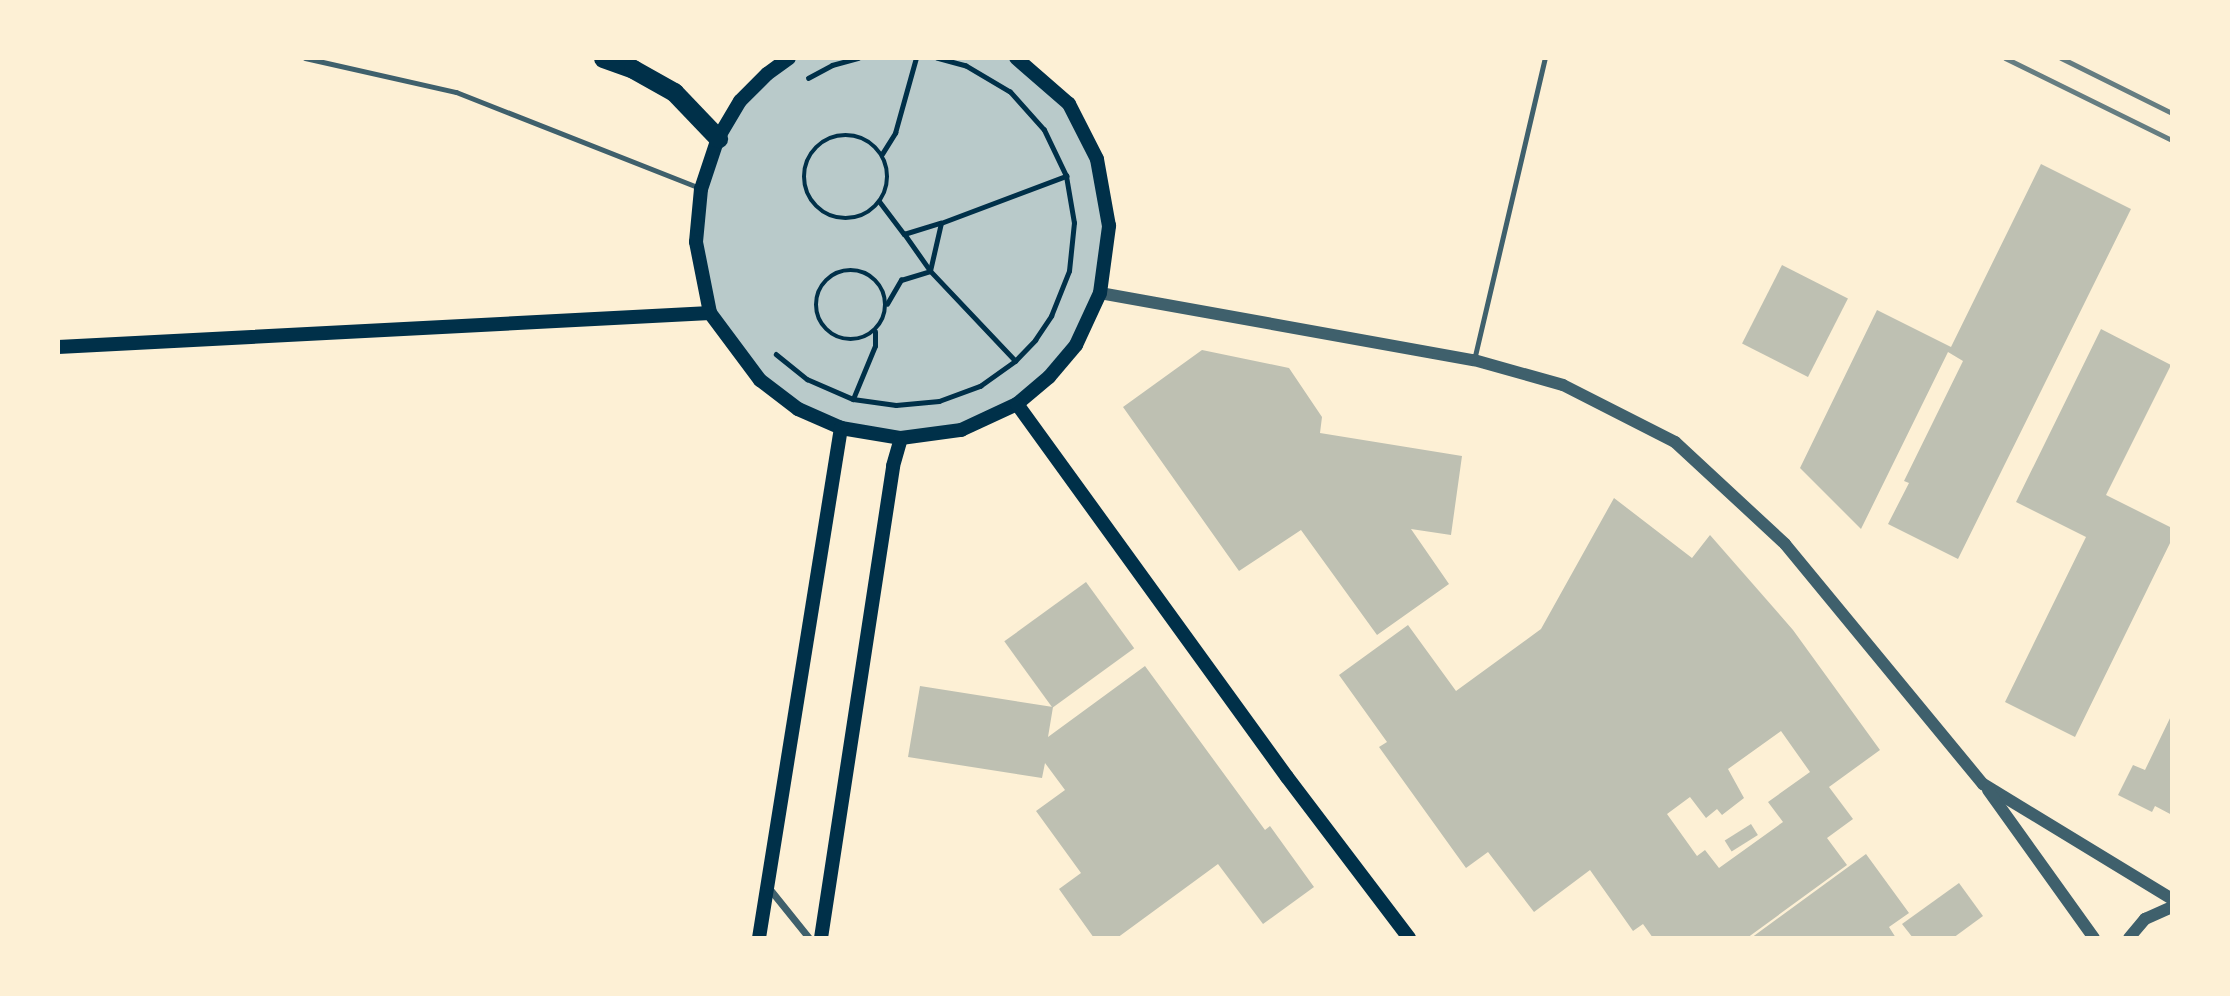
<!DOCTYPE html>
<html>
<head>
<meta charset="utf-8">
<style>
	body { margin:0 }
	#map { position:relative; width:2230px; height:996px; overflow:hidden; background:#fdf0d5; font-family:Poppins,sans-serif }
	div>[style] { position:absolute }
	.green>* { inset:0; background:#b9caca }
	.building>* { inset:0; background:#bec0b2; transform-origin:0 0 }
	.path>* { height:4.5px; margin:-2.25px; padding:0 2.25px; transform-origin:2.25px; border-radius:2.25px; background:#003049 }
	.path>.ring { margin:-2.25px; padding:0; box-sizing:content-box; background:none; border:4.5px solid #003049; border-radius:50% }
	.service>* { height:5px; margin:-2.5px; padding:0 2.5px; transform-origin:2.5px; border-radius:2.5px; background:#3f606c }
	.minor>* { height:7px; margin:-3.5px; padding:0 3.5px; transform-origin:3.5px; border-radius:3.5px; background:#3f606c }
	.tertiary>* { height:12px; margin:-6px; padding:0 6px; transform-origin:6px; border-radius:6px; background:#3f606c }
	.secondary>* { height:14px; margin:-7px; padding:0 7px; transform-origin:7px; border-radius:7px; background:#003049 }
	.trunk>* { height:19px; margin:-9.5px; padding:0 9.5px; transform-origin:9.5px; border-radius:9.5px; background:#003049 }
	.rail>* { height:5px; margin:-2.5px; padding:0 2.5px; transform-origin:2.5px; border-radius:2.5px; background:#657d81 }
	span { translate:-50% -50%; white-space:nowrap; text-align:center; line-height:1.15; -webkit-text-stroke:7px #fdf0d5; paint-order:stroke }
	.frame { position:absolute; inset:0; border:60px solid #fdf0d5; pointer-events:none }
</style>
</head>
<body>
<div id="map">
	<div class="green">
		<i style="clip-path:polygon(789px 58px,1016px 58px,1069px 104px,1097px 159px,1109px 226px,1100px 293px,1049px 377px,961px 430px,901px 438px,841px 428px,760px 380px,710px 313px,696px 242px,701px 189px,740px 101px)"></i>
	</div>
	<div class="building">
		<i style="clip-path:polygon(2041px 164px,2131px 209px,1958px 559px,1888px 524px,1909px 483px,1904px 481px,1963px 361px,1948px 352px,1861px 529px,1800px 468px,1877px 310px,1951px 347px)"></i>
		<i style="left:1782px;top:265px;width:74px;height:88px;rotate:27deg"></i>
		<i style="clip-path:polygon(2101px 329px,2171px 365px,2106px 495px,2172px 528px,2172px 539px,2075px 737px,2005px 702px,2086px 537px,2016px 502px)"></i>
		<i style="clip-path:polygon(1202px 350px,1289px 368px,1322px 417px,1320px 433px,1462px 456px,1451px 535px,1411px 529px,1449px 584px,1377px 635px,1301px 530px,1239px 571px,1123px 407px)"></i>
		<i style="clip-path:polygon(evenodd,1614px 498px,1692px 558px,1710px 535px,1793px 630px,1880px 750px,1829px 787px,1853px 819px,1827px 838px,1847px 865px,1747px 938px,1653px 938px,1643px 924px,1633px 931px,1590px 870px,1534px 912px,1488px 852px,1466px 868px,1379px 747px,1387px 742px,1339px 675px,1408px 625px,1456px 691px,1541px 629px,1614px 498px,1781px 731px,1810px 772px,1768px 802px,1783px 822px,1719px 868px,1705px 850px,1697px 856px,1667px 814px,1690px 797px,1706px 818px,1717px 809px,1722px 815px,1744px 798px,1728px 769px,1781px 731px)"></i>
		<i style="left:1086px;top:582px;width:82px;height:101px;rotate:54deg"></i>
		<i style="clip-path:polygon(1145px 666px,1265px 830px,1270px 826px,1314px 887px,1263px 924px,1218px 864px,1117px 938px,1094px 938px,1059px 889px,1081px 873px,1036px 811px,1065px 790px,1045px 763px,1042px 778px,908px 757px,920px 686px,1053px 707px,1048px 737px)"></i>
		<i style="clip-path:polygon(2172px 714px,2172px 815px,2155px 806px,2152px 812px,2118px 795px,2133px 765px,2145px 770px)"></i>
		<i style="left:1751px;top:824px;width:13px;height:31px;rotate:58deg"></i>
		<i style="clip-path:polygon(1866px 854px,1909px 913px,1889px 927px,1896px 938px,1751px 938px)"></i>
		<i style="clip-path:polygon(1959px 883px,1983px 916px,1953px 938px,1913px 938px,1902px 924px)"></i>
	</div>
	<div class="path">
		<i style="left:808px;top:78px;width:27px;rotate:-28deg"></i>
		<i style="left:832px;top:65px;width:27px;rotate:-15deg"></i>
		<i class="ring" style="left:804px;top:135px;width:79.5px;height:79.5px"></i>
		<i style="left:882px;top:154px;width:25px;rotate:-58deg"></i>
		<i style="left:895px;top:133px;width:78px;rotate:-74.4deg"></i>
		<i style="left:880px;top:202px;width:40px;rotate:53deg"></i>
		<i style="left:904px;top:234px;width:38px;rotate:-17deg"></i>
		<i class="ring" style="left:816px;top:270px;width:65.5px;height:65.5px"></i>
		<i style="left:887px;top:304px;width:28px;rotate:-60deg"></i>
		<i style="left:901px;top:280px;width:30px;rotate:-17deg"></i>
		<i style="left:930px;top:271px;width:45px;rotate:-125.1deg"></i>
		<i style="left:776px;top:354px;width:40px;rotate:39deg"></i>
		<i style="left:807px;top:379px;width:50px;rotate:23.5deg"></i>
		<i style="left:853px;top:399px;width:43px;rotate:7.9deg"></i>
		<i style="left:896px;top:405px;width:43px;rotate:-5.3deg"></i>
		<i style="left:939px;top:401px;width:44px;rotate:-20.1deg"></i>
		<i style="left:980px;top:386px;width:43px;rotate:-35.5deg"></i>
		<i style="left:1015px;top:361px;width:29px;rotate:-46deg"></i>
		<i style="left:1035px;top:340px;width:29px;rotate:-56deg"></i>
		<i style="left:1051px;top:316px;width:48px;rotate:-68.2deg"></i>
		<i style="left:1069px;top:271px;width:48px;rotate:-84.1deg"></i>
		<i style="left:1074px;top:223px;width:48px;rotate:-99.7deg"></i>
		<i style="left:1066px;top:176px;width:51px;rotate:-115.6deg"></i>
		<i style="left:1044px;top:130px;width:51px;rotate:-131.8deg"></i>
		<i style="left:1010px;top:92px;width:51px;rotate:-149.4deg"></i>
		<i style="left:966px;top:66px;width:30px;rotate:-165deg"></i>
		<i style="left:1015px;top:361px;width:124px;rotate:-133.4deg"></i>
		<i style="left:930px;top:271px;width:49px;rotate:-77.1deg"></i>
		<i style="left:941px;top:223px;width:134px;rotate:-20.6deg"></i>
		<i style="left:853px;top:399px;width:57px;rotate:-67.5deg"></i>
		<i style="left:875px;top:346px;width:14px;rotate:-90deg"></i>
	</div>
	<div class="service">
		<i style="left:305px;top:58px;width:155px;rotate:12.7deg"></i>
		<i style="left:456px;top:92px;width:262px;rotate:21.5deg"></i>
		<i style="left:1474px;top:360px;width:310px;rotate:-76.8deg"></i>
	</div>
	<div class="minor">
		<i style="left:768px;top:887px;width:65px;rotate:51.2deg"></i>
	</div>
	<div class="tertiary">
		<i style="left:1100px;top:293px;width:380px;rotate:10.2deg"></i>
		<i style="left:1474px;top:360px;width:92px;rotate:15.7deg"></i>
		<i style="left:1563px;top:385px;width:126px;rotate:27deg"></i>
		<i style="left:1675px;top:442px;width:150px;rotate:42.8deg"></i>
		<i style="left:1785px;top:544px;width:311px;rotate:50.5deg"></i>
		<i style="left:1983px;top:784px;width:221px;rotate:31.3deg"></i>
		<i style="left:1988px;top:790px;width:182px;rotate:54.4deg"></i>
		<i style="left:2129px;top:938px;width:25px;rotate:-50deg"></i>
		<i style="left:2145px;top:919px;width:30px;rotate:-24deg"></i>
	</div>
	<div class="secondary">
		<i style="left:789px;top:58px;width:27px;rotate:144deg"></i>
		<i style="left:767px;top:74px;width:38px;rotate:135deg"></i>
		<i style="left:740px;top:101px;width:43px;rotate:120.7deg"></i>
		<i style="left:718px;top:138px;width:54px;rotate:108.4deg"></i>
		<i style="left:701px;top:189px;width:53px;rotate:95.4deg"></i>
		<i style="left:696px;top:242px;width:72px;rotate:78.8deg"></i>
		<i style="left:710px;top:313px;width:84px;rotate:53.3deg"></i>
		<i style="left:760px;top:380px;width:48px;rotate:37.3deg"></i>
		<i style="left:798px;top:409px;width:47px;rotate:23.8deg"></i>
		<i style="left:841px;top:428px;width:61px;rotate:9.5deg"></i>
		<i style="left:901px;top:438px;width:61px;rotate:-7.6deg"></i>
		<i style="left:961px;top:430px;width:62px;rotate:-24.9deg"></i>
		<i style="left:1017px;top:404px;width:42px;rotate:-40.2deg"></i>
		<i style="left:1049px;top:377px;width:42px;rotate:-49.8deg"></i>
		<i style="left:1076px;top:345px;width:57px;rotate:-65.2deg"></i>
		<i style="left:1100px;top:293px;width:68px;rotate:-82.3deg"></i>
		<i style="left:1109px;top:226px;width:68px;rotate:-100.2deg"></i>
		<i style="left:1097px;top:159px;width:62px;rotate:-117deg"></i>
		<i style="left:1069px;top:104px;width:70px;rotate:-139deg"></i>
		<i style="left:58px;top:347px;width:653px;rotate:-2.99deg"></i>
		<i style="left:1017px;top:404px;width:460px;rotate:54.1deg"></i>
		<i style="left:1287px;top:777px;width:202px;rotate:52.8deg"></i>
		<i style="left:759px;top:938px;width:517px;rotate:-80.87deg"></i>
		<i style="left:821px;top:938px;width:477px;rotate:-81.3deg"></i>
		<i style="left:893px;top:466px;width:29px;rotate:-74deg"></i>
	</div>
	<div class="trunk">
		<i style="left:603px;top:58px;width:32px;rotate:20deg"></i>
		<i style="left:633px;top:69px;width:47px;rotate:29.3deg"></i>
		<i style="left:674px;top:92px;width:64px;rotate:46.3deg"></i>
	</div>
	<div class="rail">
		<i style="left:2005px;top:58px;width:186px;rotate:26.2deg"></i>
		<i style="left:2061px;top:58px;width:124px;rotate:26.4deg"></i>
	</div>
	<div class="frame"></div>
</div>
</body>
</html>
